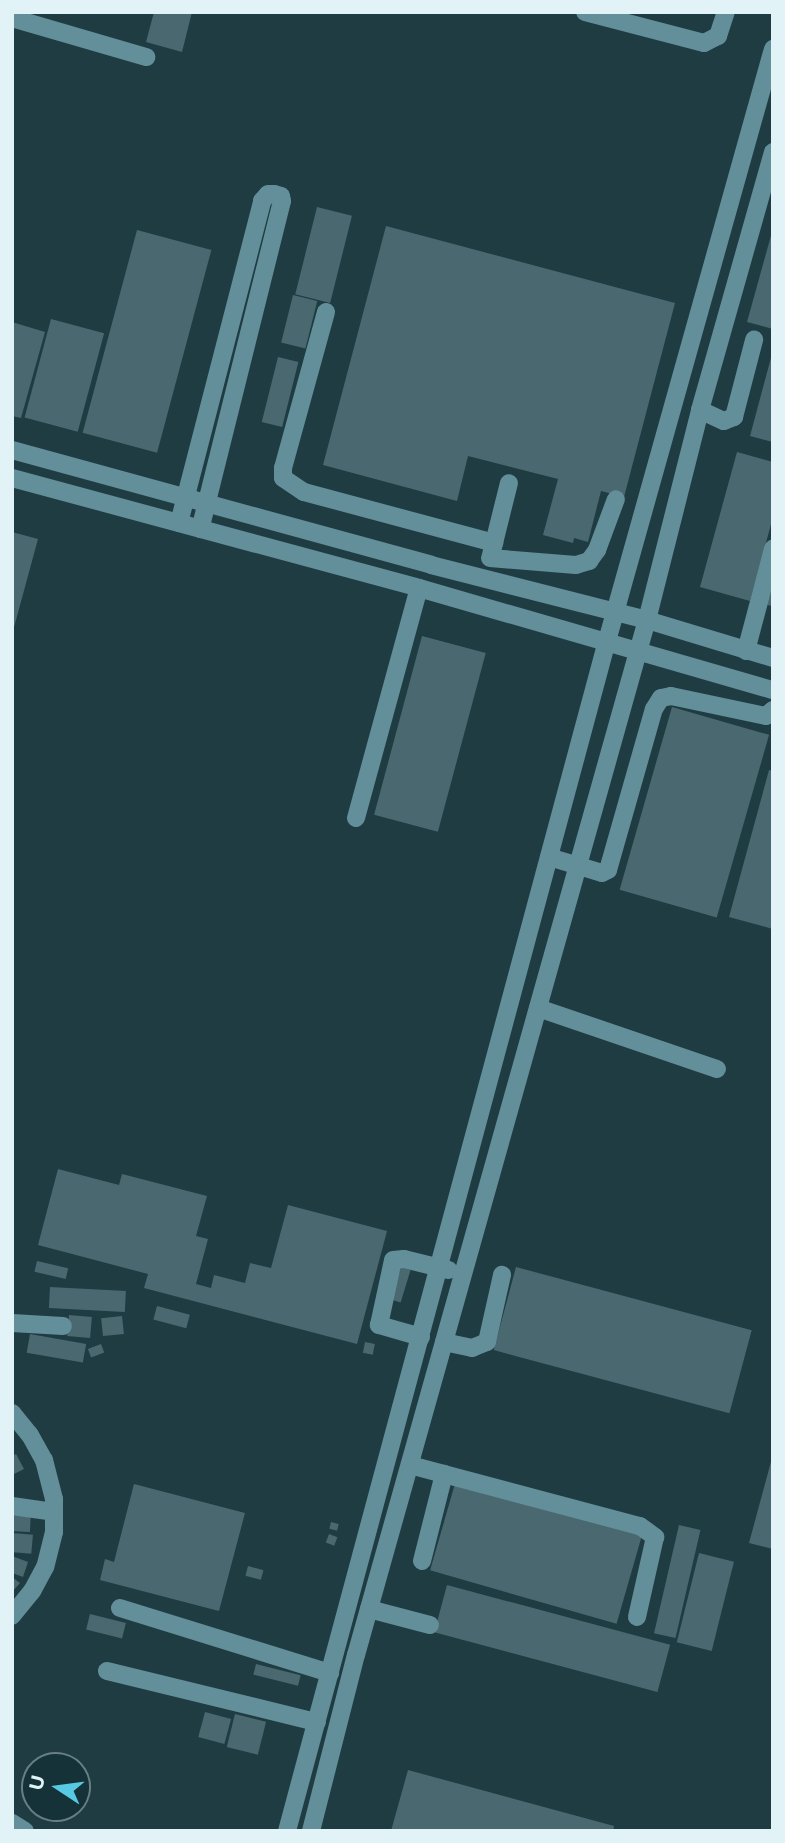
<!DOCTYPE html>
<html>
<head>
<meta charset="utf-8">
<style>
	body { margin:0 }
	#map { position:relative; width:785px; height:1843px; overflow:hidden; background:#1f3c43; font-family:Montserrat,sans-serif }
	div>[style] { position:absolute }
	.building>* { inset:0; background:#4a6870; transform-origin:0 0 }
	.minor>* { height:18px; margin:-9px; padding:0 9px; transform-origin:9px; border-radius:9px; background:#638f9a }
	span { translate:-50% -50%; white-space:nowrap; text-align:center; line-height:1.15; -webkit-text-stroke:7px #153239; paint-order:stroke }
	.frame { position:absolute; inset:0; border:14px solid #e2f3f7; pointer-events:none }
	.north { position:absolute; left:21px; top:1752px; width:70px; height:70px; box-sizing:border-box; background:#153239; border:2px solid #677f85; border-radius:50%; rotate:283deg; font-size:19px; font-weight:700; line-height:28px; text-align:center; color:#e2f3f7 }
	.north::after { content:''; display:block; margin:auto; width:24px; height:32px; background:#57c9e2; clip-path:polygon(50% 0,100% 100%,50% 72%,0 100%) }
</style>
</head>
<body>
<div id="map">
	<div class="building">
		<i style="clip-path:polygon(154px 12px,192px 12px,182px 52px,146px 42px)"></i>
		<i style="left:317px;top:207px;width:36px;height:90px;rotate:14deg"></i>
		<i style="clip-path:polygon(386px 226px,675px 303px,624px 497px,601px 491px,588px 542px,574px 538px,573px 543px,543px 535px,558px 479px,468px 456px,457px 501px,323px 465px)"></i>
		<i style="left:137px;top:230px;width:77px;height:210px;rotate:15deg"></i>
		<i style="clip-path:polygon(772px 232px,773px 232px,773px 329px,747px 322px)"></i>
		<i style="left:293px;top:295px;width:25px;height:49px;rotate:14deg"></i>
		<i style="left:51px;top:319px;width:55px;height:102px;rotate:15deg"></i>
		<i style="clip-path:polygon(12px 322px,45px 332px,21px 418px,12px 416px)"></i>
		<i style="clip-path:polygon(772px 354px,773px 354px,773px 442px,750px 436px)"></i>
		<i style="left:278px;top:357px;width:21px;height:67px;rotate:14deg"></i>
		<i style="clip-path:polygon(737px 452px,773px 462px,773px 517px,750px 601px,700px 587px)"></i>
		<i style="clip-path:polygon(12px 532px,38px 539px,13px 631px,12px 631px)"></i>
		<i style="clip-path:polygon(772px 588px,773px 588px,773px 606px,767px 605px)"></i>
		<i style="left:422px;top:636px;width:66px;height:185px;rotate:15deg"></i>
		<i style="left:672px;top:707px;width:101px;height:190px;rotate:16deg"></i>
		<i style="clip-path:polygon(769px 770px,773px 771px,773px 929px,729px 917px)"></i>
		<i style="clip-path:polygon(58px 1169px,119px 1185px,122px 1174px,207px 1196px,196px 1236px,208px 1239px,196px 1284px,211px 1288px,214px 1275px,245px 1283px,250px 1263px,271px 1268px,288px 1205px,387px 1231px,357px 1344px,144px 1288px,148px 1274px,38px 1245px)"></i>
		<i style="left:37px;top:1261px;width:32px;height:11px;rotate:13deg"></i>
		<i style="left:401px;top:1267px;width:10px;height:34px;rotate:17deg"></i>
		<i style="left:516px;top:1267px;width:244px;height:86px;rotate:15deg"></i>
		<i style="left:50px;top:1287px;width:76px;height:21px;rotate:3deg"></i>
		<i style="left:157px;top:1306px;width:34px;height:14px;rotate:15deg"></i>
		<i style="left:69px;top:1315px;width:23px;height:21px;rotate:5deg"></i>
		<i style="left:122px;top:1316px;width:18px;height:21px;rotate:84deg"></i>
		<i style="left:30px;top:1334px;width:57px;height:19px;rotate:10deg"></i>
		<i style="left:365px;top:1342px;width:10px;height:11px;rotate:11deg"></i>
		<i style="left:101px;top:1344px;width:9px;height:14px;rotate:69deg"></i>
		<i style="clip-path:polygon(16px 1454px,24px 1469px,12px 1475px,12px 1456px)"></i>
		<i style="clip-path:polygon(772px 1458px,773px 1458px,773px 1549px,749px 1543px)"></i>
		<i style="left:456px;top:1480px;width:194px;height:94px;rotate:16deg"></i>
		<i style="clip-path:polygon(134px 1484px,245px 1513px,219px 1611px,100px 1580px,105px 1559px,114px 1562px)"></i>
		<i style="left:12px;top:1510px;width:19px;height:21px;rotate:3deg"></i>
		<i style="left:331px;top:1522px;width:8px;height:7px;rotate:14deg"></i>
		<i style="left:679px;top:1525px;width:22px;height:111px;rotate:13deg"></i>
		<i style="left:12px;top:1533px;width:21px;height:19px;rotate:5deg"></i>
		<i style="left:329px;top:1534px;width:9px;height:9px;rotate:21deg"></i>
		<i style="left:699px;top:1553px;width:36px;height:92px;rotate:14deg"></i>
		<i style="clip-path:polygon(12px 1556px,28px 1562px,23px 1577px,12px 1573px)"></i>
		<i style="left:248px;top:1566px;width:16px;height:10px;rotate:15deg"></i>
		<i style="clip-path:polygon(12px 1577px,20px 1583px,12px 1592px)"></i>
		<i style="left:447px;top:1585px;width:231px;height:49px;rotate:15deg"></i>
		<i style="left:90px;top:1614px;width:37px;height:16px;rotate:14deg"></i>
		<i style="left:256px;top:1664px;width:46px;height:11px;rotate:14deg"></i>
		<i style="left:205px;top:1712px;width:27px;height:26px;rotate:15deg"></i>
		<i style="left:235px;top:1714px;width:32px;height:34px;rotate:14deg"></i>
		<i style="clip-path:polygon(408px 1770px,614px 1826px,613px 1831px,391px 1831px)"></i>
	</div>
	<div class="minor">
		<i style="left:585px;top:12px;width:123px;rotate:14.6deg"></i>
		<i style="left:704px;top:43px;width:16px;rotate:-27deg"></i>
		<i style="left:718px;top:36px;width:25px;rotate:-72deg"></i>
		<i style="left:12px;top:18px;width:140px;rotate:16.2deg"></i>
		<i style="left:326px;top:312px;width:162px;rotate:105.4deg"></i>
		<i style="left:283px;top:468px;width:10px;rotate:90deg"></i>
		<i style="left:283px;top:478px;width:25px;rotate:34deg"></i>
		<i style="left:304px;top:492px;width:197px;rotate:15deg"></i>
		<i style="left:700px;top:410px;width:26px;rotate:25deg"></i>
		<i style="left:724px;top:421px;width:11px;rotate:-22deg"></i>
		<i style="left:734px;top:417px;width:80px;rotate:-75.4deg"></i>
		<i style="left:12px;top:450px;width:434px;rotate:15.3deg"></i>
		<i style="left:431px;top:565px;width:223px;rotate:14.3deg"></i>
		<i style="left:647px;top:620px;width:132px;rotate:16.8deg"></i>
		<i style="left:12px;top:478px;width:422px;rotate:15.1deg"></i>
		<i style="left:419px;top:588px;width:368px;rotate:16.1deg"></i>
		<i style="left:179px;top:523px;width:333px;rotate:-75.5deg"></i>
		<i style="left:262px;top:201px;width:9px;rotate:-49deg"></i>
		<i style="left:268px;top:194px;width:6px"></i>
		<i style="left:274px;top:194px;width:7px;rotate:16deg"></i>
		<i style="left:281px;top:196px;width:5px;rotate:79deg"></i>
		<i style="left:282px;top:201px;width:338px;rotate:104deg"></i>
		<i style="left:491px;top:555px;width:74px;rotate:-76deg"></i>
		<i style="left:490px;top:558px;width:86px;rotate:4.7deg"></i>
		<i style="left:576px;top:565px;width:14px;rotate:-17deg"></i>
		<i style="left:589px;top:561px;width:14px;rotate:-54deg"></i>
		<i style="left:597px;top:550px;width:54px;rotate:-69.6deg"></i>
		<i style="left:746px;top:651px;width:106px;rotate:-75.2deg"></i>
		<i style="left:356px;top:818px;width:238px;rotate:-74.7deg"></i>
		<i style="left:549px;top:857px;width:55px;rotate:16.8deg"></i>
		<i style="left:602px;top:873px;width:7px;rotate:-27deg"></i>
		<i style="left:608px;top:870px;width:167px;rotate:-74.1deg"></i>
		<i style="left:654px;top:709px;width:13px;rotate:-58deg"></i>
		<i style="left:661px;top:698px;width:10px;rotate:-11deg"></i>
		<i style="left:671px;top:696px;width:97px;rotate:11.9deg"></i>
		<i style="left:766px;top:716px;width:9px;rotate:-41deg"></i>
		<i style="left:538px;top:1008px;width:189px;rotate:18.8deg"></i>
		<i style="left:12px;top:1323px;width:51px;rotate:3.4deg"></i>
		<i style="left:421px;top:1337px;width:44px;rotate:-164.1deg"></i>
		<i style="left:379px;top:1325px;width:66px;rotate:-77.8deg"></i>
		<i style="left:393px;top:1260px;width:11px;rotate:-5deg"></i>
		<i style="left:404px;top:1259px;width:46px;rotate:13.7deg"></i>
		<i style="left:444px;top:1342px;width:29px;rotate:12deg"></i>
		<i style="left:472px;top:1348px;width:16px;rotate:-22deg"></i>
		<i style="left:487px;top:1342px;width:69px;rotate:-77.4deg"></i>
		<i style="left:12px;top:1413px;width:28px;rotate:51deg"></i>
		<i style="left:30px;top:1435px;width:29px;rotate:61deg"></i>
		<i style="left:44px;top:1460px;width:40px;rotate:75.6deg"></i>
		<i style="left:54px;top:1499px;width:33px;rotate:90deg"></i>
		<i style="left:54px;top:1532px;width:36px;rotate:104deg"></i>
		<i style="left:45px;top:1567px;width:27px;rotate:118deg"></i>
		<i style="left:32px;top:1591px;width:32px;rotate:129deg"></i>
		<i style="left:410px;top:1465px;width:238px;rotate:14.9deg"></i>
		<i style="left:640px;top:1526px;width:19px;rotate:36deg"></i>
		<i style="left:655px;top:1537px;width:82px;rotate:102.7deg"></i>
		<i style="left:12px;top:1506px;width:42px;rotate:8.1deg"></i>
		<i style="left:422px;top:1561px;width:90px;rotate:-75.8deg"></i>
		<i style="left:120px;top:1608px;width:220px;rotate:17.2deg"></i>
		<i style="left:369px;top:1609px;width:63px;rotate:14.7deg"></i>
		<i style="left:107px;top:1671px;width:216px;rotate:13.7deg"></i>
		<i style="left:12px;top:1823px;width:15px;rotate:32deg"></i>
		<i style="left:287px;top:1831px;width:1232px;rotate:-74.95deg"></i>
		<i style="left:607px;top:641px;width:615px;rotate:-74.34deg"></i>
		<i style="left:311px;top:1831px;width:182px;rotate:-75.7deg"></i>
		<i style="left:356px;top:1655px;width:1075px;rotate:-74.3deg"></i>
		<i style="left:647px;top:620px;width:217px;rotate:-75.8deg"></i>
		<i style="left:700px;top:410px;width:268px;rotate:-74.2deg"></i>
	</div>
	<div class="frame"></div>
	<div class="north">U</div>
</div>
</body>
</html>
